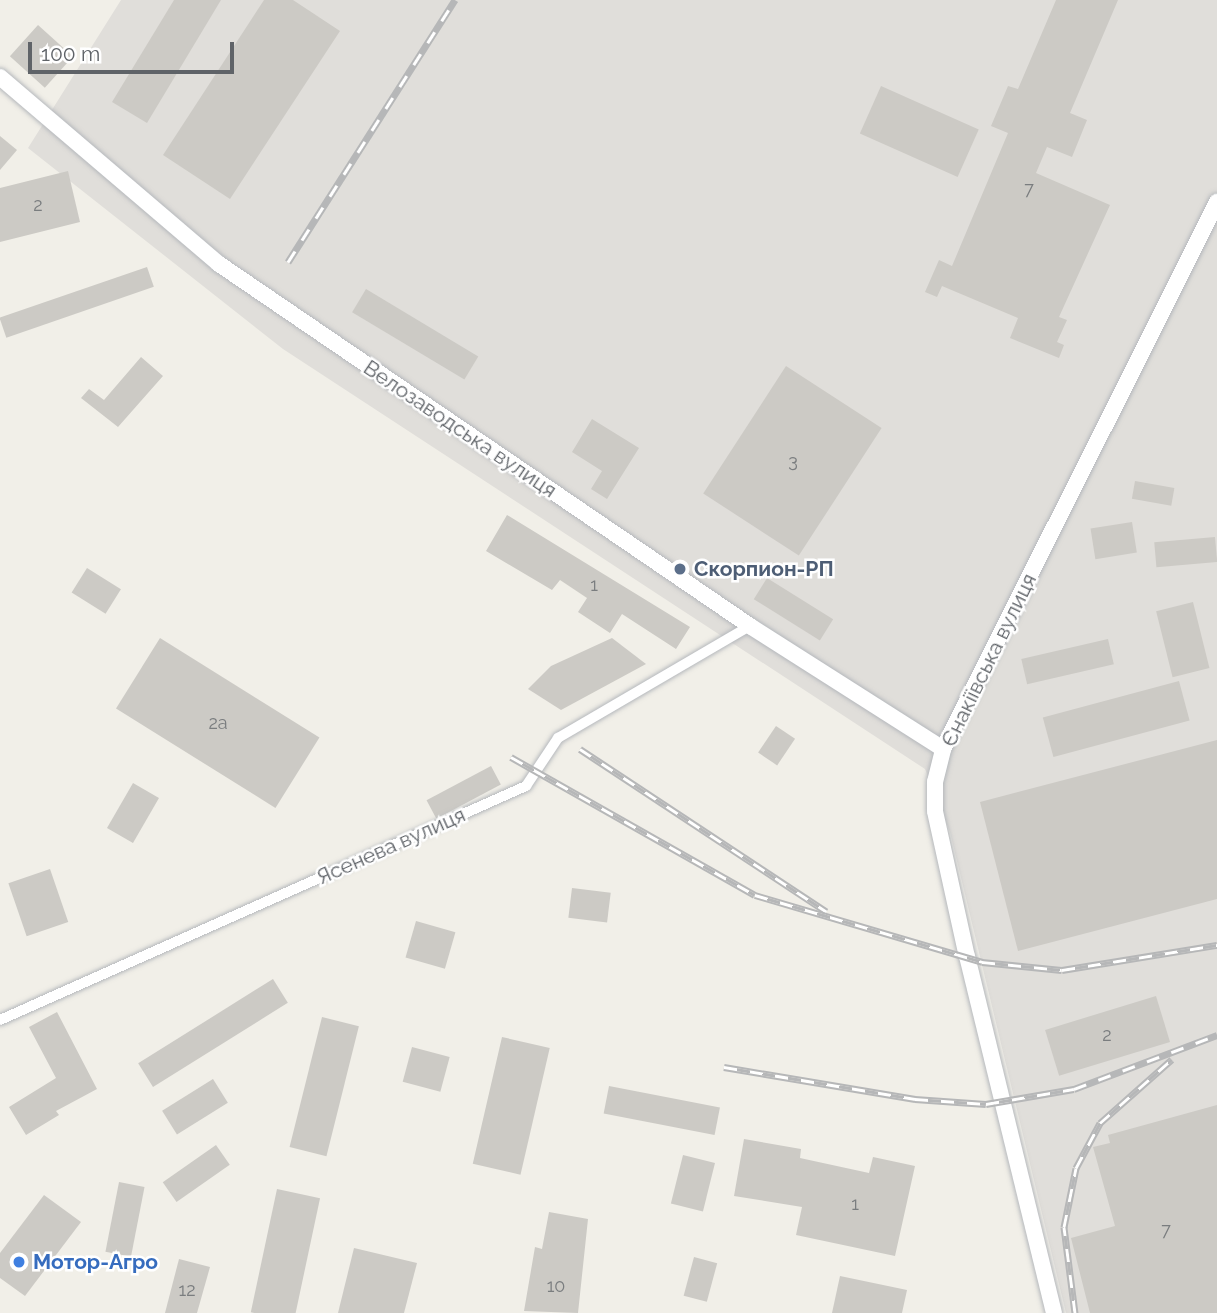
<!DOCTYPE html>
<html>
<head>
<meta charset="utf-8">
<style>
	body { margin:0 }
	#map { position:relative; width:1217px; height:1313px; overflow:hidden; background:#f1efe8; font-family:Raleway,sans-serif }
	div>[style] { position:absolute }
	.industrial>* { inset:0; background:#e0deda }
	.building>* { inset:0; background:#cccac5; transform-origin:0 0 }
	.roads { filter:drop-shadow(0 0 2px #b5b8bc) drop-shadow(0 0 2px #b5b8bc) }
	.street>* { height:10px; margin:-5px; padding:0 5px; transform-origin:5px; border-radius:5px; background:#fff }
	.secondary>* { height:16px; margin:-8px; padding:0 8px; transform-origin:8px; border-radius:8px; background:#fff }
	.rail>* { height:7px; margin-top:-3.5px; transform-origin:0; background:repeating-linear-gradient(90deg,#fff 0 13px,#b6b7b8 0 26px); box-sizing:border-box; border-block:2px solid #b6b7b8 }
	.dots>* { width:19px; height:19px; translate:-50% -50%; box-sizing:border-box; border:4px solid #fff; border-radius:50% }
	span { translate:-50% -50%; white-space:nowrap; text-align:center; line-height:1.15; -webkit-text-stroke:5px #fff; paint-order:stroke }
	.number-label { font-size:18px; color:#7a7d7f }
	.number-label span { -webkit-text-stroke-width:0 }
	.street-label { font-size:21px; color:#5f6368 }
	.service-label { font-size:21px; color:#4e5e75; font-weight:700 }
	.left { translate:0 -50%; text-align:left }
	.shop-label { font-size:21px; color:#366cbe; font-weight:700 }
	.scale { position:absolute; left:28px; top:42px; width:206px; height:32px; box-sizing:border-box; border:4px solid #5f6368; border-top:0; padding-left:9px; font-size:21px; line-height:24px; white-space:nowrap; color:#5f6368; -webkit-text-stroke:5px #fff; paint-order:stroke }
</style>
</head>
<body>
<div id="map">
	<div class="industrial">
		<i style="clip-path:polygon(121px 0,1217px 0,1217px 1313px,1066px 1313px,950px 832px,925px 769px,283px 349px,28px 148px)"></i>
	</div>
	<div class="building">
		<i style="clip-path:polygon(174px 0,221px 0,147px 123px,112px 102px)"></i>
		<i style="clip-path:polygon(264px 0,293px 0,340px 31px,230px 199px,163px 155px)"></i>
		<i style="clip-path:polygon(1056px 0,1118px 0,1070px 113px,1087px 120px,1072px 157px,1047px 147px,1036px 173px,1110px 205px,1059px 317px,1067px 320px,1057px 342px,1064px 345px,1059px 358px,1010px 338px,1018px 318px,942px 286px,937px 297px,925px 292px,939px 260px,952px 266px,1008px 133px,991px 126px,1008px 86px,1018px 89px)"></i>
		<i style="left:38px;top:25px;width:47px;height:42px;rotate:42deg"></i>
		<i style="left:881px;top:86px;width:107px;height:52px;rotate:24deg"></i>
		<i style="clip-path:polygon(0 136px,17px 150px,0 170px)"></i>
		<i style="clip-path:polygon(68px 171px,80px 222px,0 242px,0 188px)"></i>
		<i style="left:147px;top:267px;width:21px;height:156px;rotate:71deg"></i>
		<i style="left:366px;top:289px;width:131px;height:27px;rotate:31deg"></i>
		<i style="clip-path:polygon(141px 357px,163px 376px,118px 427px,81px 398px,89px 389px,104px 400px)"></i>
		<i style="left:786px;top:366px;width:114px;height:152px;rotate:33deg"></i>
		<i style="clip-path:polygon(592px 419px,639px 448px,607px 499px,591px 489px,602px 471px,572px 452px)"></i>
		<i style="left:1135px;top:481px;width:40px;height:18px;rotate:10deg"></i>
		<i style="clip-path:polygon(507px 515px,690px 627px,676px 649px,622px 614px,610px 633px,578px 612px,587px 598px,560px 580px,552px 590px,486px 551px)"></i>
		<i style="left:1132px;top:522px;width:31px;height:42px;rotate:81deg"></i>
		<i style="left:1215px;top:537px;width:25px;height:61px;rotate:85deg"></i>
		<i style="left:87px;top:568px;width:40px;height:29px;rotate:32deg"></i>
		<i style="left:767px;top:578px;width:78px;height:25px;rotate:32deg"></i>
		<i style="left:1193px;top:602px;width:68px;height:38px;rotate:76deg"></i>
		<i style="left:160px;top:638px;width:188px;height:83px;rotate:32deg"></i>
		<i style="clip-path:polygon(612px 638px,646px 664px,561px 710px,528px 689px,551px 666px)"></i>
		<i style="left:1108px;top:639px;width:26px;height:89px;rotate:77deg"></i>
		<i style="left:1179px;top:681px;width:41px;height:141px;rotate:75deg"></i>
		<i style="left:776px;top:726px;width:23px;height:32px;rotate:34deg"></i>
		<i style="clip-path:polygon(1217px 740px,1217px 899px,1018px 951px,980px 802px)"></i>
		<i style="left:491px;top:766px;width:21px;height:73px;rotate:62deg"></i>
		<i style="left:133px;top:783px;width:30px;height:52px;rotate:30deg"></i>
		<i style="left:50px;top:869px;width:56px;height:44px;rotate:71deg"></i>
		<i style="left:572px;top:888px;width:39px;height:30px;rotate:7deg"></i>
		<i style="left:416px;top:921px;width:41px;height:38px;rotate:16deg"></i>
		<i style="left:273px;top:979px;width:28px;height:159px;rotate:58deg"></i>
		<i style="left:1156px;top:996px;width:48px;height:116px;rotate:73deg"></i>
		<i style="clip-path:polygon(57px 1012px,97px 1089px,56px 1111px,59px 1115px,26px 1135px,9px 1107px,56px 1078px,29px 1027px)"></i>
		<i style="left:322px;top:1017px;width:38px;height:134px;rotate:14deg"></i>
		<i style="left:502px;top:1037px;width:49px;height:130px;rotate:13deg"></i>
		<i style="left:412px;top:1047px;width:39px;height:36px;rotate:15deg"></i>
		<i style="left:213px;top:1079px;width:28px;height:60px;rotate:58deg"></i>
		<i style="left:609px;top:1086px;width:113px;height:28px;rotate:11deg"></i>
		<i style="clip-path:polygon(1217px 1105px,1217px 1313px,1090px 1313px,1071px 1238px,1115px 1226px,1093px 1147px,1110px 1143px,1108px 1135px)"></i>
		<i style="clip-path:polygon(744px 1139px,801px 1149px,800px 1158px,869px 1173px,873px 1157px,915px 1166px,895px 1256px,796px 1235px,802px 1207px,734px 1196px)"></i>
		<i style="left:216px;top:1145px;width:24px;height:65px;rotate:55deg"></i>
		<i style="left:683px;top:1155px;width:33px;height:50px;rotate:14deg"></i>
		<i style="left:119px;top:1182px;width:26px;height:71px;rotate:11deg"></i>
		<i style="left:277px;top:1189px;width:44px;height:126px;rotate:12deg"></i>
		<i style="clip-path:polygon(44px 1195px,81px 1222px,25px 1296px,0 1278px,0 1253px)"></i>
		<i style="clip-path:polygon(549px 1212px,588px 1219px,578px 1313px,524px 1311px,535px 1247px,542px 1249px)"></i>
		<i style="clip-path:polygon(354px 1248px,417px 1263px,404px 1313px,338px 1313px)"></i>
		<i style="left:694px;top:1257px;width:24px;height:40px;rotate:15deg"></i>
		<i style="clip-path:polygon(179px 1259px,210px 1267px,197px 1313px,165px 1313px)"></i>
		<i style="clip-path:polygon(840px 1276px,907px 1290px,902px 1313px,832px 1313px)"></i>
	</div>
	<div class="roads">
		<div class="street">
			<i style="left:0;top:1020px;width:576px;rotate:-23.98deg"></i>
			<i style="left:526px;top:786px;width:58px;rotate:-56.3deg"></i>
			<i style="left:558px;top:738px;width:222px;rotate:-30.3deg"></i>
		</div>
		<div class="secondary">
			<i style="left:0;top:77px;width:288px;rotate:40.5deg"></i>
			<i style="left:219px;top:264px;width:643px;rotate:34.28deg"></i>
			<i style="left:750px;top:626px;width:229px;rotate:32.5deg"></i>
			<i style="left:1054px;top:1313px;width:366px;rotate:-103.7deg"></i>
			<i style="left:967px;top:957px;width:149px;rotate:-102.4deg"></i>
			<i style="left:935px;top:811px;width:29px;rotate:-90deg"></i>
			<i style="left:935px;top:782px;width:34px;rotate:-76deg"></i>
			<i style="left:943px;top:749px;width:612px;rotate:-63.39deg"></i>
		</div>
	</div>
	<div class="rail">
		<i style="left:288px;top:262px;width:311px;rotate:-57.5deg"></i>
		<i style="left:580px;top:749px;width:295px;rotate:33.4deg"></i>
		<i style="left:511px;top:757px;width:280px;rotate:29.5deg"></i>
		<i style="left:755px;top:895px;width:237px;rotate:16.4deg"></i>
		<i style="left:982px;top:962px;width:80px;rotate:5.7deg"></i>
		<i style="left:1062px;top:970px;width:157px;rotate:-9.2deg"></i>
		<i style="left:724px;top:1067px;width:194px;rotate:9.5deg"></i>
		<i style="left:915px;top:1099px;width:71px;rotate:4deg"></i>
		<i style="left:986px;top:1104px;width:89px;rotate:-9.7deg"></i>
		<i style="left:1074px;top:1089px;width:153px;rotate:-20.7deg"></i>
		<i style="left:1075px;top:1313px;width:87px;rotate:-97.3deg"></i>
		<i style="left:1064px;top:1227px;width:60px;rotate:-78.5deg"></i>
		<i style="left:1076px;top:1168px;width:51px;rotate:-61.9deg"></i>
		<i style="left:1100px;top:1123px;width:96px;rotate:-41.6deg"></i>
	</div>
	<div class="dots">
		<i style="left:680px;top:569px;background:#5c6f8a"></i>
		<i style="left:19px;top:1262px;background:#3f7fe0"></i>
	</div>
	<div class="number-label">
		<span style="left:1029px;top:189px">7</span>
		<span style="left:38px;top:205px">2</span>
		<span style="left:793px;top:461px">3</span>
		<span style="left:594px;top:585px">1</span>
		<span style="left:218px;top:723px">2а</span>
		<span style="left:1107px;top:1035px">2</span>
		<span style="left:855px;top:1204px">1</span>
		<span style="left:1166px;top:1230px">7</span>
		<span style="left:556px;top:1286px">10</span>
		<span style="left:187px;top:1290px">12</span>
	</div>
	<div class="street-label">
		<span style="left:460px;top:429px;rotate:34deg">Велозаводська вулиця</span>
		<span style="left:989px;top:660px;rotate:-64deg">Єнакіївська вулиця</span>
		<span style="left:391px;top:846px;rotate:-24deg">Ясенева вулиця</span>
	</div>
	<div class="service-label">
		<span class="left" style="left:694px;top:569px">Скорпион-РП</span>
	</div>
	<div class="shop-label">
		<span class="left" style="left:33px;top:1262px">Мотор-Агро</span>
	</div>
	<div class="scale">100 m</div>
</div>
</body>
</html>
